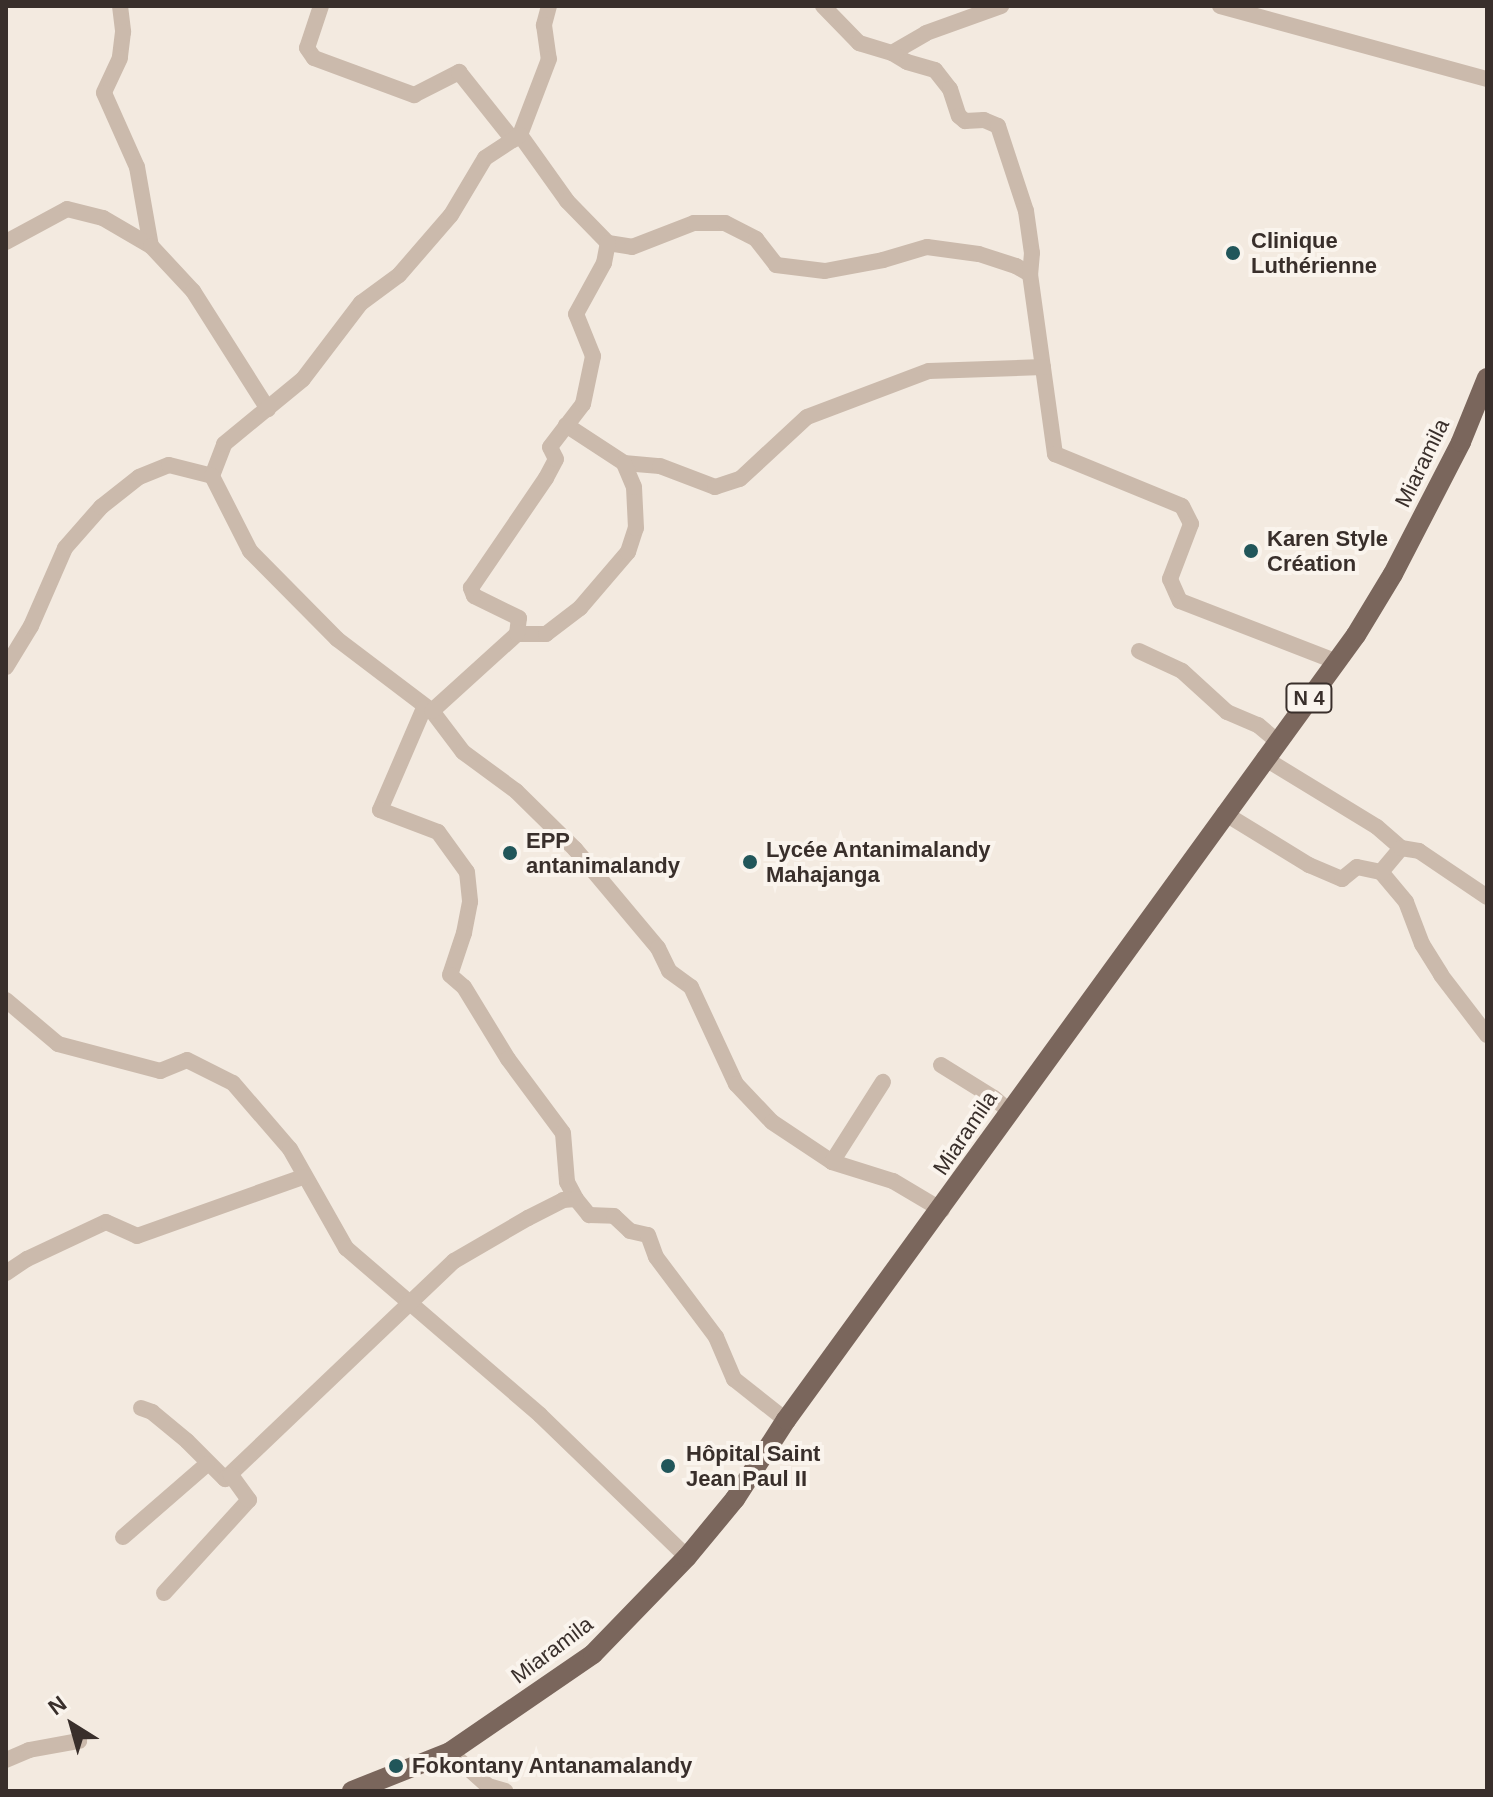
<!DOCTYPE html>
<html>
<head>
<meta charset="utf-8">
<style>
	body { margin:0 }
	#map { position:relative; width:1493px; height:1797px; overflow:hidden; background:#f3eae0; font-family:Helvetica,sans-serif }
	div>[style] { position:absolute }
	.minor>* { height:16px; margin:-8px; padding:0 8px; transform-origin:8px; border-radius:8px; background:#cbbaac }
	.major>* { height:20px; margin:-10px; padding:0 10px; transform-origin:10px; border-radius:10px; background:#7a665c }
	.dots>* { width:22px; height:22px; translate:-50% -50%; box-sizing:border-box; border:4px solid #faf4ed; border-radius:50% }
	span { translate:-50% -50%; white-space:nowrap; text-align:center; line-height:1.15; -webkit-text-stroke:8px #faf4ed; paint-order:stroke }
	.shield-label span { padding:2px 6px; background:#faf4ed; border:2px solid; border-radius:6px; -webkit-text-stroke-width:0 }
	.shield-label { font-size:20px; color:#392f2b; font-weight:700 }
	.poi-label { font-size:22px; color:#392f2b; font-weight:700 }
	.left { translate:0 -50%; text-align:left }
	.street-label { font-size:22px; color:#392f2b }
	.frame { position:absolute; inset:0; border:8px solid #392f2b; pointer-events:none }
	.north { position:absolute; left:32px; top:1685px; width:80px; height:80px; -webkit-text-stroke:6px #faf4ed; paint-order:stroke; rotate:323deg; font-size:22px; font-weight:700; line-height:32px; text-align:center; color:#392f2b }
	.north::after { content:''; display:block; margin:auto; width:28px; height:36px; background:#392f2b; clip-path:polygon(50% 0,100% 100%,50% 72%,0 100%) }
</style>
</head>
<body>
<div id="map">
	<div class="minor">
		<i style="left:120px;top:6px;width:26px;rotate:83deg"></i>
		<i style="left:123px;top:32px;width:26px;rotate:97deg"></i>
		<i style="left:120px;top:58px;width:38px;rotate:115deg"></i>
		<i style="left:104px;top:93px;width:81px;rotate:66deg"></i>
		<i style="left:137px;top:167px;width:80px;rotate:80deg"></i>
		<i style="left:321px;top:6px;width:44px;rotate:108.4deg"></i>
		<i style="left:307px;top:48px;width:12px;rotate:55deg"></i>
		<i style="left:314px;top:58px;width:107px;rotate:20.3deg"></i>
		<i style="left:414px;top:95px;width:51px;rotate:-27.1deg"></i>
		<i style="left:459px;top:72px;width:87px;rotate:51.5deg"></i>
		<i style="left:549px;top:6px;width:20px;rotate:105deg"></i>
		<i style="left:544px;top:25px;width:34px;rotate:82deg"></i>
		<i style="left:549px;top:59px;width:81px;rotate:110.9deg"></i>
		<i style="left:520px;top:135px;width:81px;rotate:54.5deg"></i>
		<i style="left:567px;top:201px;width:59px;rotate:45.7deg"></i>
		<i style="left:608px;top:243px;width:24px;rotate:9deg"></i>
		<i style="left:632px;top:247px;width:66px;rotate:-21.2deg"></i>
		<i style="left:694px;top:223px;width:31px"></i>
		<i style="left:725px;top:223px;width:35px;rotate:27deg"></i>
		<i style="left:756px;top:239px;width:33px;rotate:52deg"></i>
		<i style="left:776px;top:265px;width:49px;rotate:7deg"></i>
		<i style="left:825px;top:271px;width:59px;rotate:-10.7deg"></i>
		<i style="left:883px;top:260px;width:46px;rotate:-16.5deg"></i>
		<i style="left:927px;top:247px;width:52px;rotate:7.7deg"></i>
		<i style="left:979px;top:254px;width:39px;rotate:18deg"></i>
		<i style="left:1016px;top:266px;width:16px;rotate:30deg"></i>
		<i style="left:1030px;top:274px;width:182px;rotate:82.1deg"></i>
		<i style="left:1055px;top:454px;width:137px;rotate:22.3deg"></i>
		<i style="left:1182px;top:506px;width:20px;rotate:63deg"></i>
		<i style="left:1191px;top:524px;width:59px;rotate:110.9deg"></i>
		<i style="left:1170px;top:579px;width:24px;rotate:66deg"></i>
		<i style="left:1180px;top:601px;width:168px;rotate:21.2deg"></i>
		<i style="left:823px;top:6px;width:52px;rotate:45.8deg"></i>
		<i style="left:859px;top:43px;width:34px;rotate:17deg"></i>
		<i style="left:892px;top:53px;width:39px;rotate:-30deg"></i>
		<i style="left:926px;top:33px;width:80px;rotate:-19.8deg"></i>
		<i style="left:1220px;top:6px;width:277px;rotate:15.3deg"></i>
		<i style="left:892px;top:53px;width:17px;rotate:31deg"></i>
		<i style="left:907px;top:62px;width:29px;rotate:16deg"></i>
		<i style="left:935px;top:70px;width:24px;rotate:52deg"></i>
		<i style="left:950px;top:89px;width:28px;rotate:72deg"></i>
		<i style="left:959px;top:116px;width:8px;rotate:40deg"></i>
		<i style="left:965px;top:121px;width:19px;rotate:-3deg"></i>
		<i style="left:984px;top:120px;width:15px;rotate:23deg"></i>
		<i style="left:998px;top:126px;width:89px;rotate:71.8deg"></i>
		<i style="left:1026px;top:211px;width:42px;rotate:81.9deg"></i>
		<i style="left:1032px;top:253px;width:21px;rotate:95deg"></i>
		<i style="left:6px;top:242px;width:69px;rotate:-28.4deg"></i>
		<i style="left:67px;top:209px;width:37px;rotate:14deg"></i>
		<i style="left:103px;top:218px;width:56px;rotate:30.3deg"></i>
		<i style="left:151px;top:246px;width:62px;rotate:47deg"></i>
		<i style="left:193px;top:291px;width:140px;rotate:57.6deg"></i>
		<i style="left:566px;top:425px;width:69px;rotate:33.2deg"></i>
		<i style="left:624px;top:463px;width:36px;rotate:5deg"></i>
		<i style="left:660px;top:466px;width:59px;rotate:20.9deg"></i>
		<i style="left:715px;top:487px;width:26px;rotate:-18deg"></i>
		<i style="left:740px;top:479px;width:91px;rotate:-42.8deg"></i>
		<i style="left:807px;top:417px;width:130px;rotate:-20.7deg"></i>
		<i style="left:929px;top:371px;width:114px;rotate:-2deg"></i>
		<i style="left:212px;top:476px;width:34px;rotate:-69deg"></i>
		<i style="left:224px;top:444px;width:102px;rotate:-39.4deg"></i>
		<i style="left:303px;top:379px;width:96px;rotate:-52.7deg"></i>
		<i style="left:361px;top:303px;width:47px;rotate:-36.4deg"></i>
		<i style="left:399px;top:275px;width:79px;rotate:-49.1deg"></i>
		<i style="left:451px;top:215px;width:66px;rotate:-59.2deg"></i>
		<i style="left:485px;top:158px;width:42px;rotate:-33.3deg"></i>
		<i style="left:517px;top:634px;width:29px"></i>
		<i style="left:546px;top:634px;width:43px;rotate:-37.4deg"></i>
		<i style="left:580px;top:608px;width:74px;rotate:-49.4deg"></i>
		<i style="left:628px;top:552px;width:25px;rotate:-72deg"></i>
		<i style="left:636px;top:528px;width:41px;rotate:-92.8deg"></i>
		<i style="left:634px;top:487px;width:26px;rotate:-113deg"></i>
		<i style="left:1139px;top:651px;width:47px;rotate:24.9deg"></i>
		<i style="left:1182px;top:671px;width:61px;rotate:42.3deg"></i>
		<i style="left:1227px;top:712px;width:34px;rotate:23deg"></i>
		<i style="left:1258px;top:725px;width:25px;rotate:40deg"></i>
		<i style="left:6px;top:667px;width:48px;rotate:-58.6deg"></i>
		<i style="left:31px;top:626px;width:85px;rotate:-66.4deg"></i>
		<i style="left:65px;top:548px;width:55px;rotate:-48.7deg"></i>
		<i style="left:101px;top:507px;width:48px;rotate:-38.3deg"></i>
		<i style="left:139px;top:477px;width:32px;rotate:-22deg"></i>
		<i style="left:169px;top:465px;width:44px;rotate:14.3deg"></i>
		<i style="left:212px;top:476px;width:84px;rotate:63.1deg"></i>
		<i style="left:250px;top:551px;width:124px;rotate:45.3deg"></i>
		<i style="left:337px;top:639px;width:119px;rotate:37.2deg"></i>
		<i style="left:432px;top:711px;width:51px;rotate:52.9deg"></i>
		<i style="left:463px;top:752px;width:66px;rotate:36.3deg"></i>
		<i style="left:516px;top:791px;width:83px;rotate:44.5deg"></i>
		<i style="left:575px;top:849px;width:129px;rotate:50deg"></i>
		<i style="left:658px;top:948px;width:25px;rotate:64deg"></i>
		<i style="left:669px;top:971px;width:27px;rotate:36deg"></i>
		<i style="left:691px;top:987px;width:107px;rotate:65.1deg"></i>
		<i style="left:736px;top:1084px;width:52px;rotate:46.5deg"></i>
		<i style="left:772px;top:1122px;width:72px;rotate:33.7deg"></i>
		<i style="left:832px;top:1162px;width:64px;rotate:17.3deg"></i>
		<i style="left:893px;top:1181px;width:57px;rotate:30.6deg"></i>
		<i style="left:424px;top:708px;width:111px;rotate:113.3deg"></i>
		<i style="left:380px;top:810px;width:62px;rotate:20.8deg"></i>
		<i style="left:438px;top:832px;width:49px;rotate:54.1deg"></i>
		<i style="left:467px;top:872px;width:30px;rotate:84deg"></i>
		<i style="left:470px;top:902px;width:32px;rotate:101deg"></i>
		<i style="left:464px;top:933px;width:44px;rotate:108.4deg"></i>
		<i style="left:450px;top:975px;width:18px;rotate:41deg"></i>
		<i style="left:464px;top:987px;width:84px;rotate:58.6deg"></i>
		<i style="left:508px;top:1059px;width:92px;rotate:53.4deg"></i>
		<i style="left:563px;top:1133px;width:49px;rotate:85.3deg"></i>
		<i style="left:567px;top:1182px;width:19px;rotate:62deg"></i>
		<i style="left:432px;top:711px;width:115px;rotate:-42.2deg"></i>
		<i style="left:517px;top:634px;width:16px;rotate:-83deg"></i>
		<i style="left:519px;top:618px;width:50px;rotate:-153.9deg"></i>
		<i style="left:474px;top:596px;width:9px;rotate:-111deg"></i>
		<i style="left:471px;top:588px;width:133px;rotate:-55.7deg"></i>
		<i style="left:546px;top:478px;width:21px;rotate:-62deg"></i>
		<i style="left:556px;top:459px;width:13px;rotate:-117deg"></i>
		<i style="left:550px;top:447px;width:54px;rotate:-52.5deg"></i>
		<i style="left:583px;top:404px;width:49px;rotate:-78.2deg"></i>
		<i style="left:593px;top:356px;width:45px;rotate:-112deg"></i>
		<i style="left:576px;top:314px;width:58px;rotate:-61.2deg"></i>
		<i style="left:604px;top:263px;width:20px;rotate:-79deg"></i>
		<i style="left:1264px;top:758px;width:132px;rotate:31.4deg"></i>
		<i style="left:1377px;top:827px;width:32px;rotate:41deg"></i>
		<i style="left:1224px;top:813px;width:100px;rotate:31.5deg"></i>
		<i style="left:1309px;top:865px;width:36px;rotate:23deg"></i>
		<i style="left:1342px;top:879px;width:19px;rotate:-39deg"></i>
		<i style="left:1357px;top:867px;width:25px;rotate:12deg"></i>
		<i style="left:1381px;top:872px;width:39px;rotate:50deg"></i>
		<i style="left:1406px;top:902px;width:45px;rotate:69.1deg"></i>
		<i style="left:1422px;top:944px;width:36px;rotate:58deg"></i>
		<i style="left:1441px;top:975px;width:76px;rotate:52.5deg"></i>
		<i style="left:1381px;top:872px;width:31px;rotate:-50deg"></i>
		<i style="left:1401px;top:848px;width:18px;rotate:9deg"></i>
		<i style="left:1419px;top:851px;width:82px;rotate:34.1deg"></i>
		<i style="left:6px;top:1000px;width:68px;rotate:40.2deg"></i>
		<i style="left:58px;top:1044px;width:106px;rotate:14.8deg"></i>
		<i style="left:160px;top:1071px;width:29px;rotate:-22deg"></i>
		<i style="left:187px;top:1060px;width:51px;rotate:26.6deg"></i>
		<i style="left:233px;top:1083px;width:87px;rotate:49.2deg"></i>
		<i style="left:290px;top:1149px;width:114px;rotate:60.5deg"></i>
		<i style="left:346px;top:1248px;width:256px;rotate:40.7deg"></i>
		<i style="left:540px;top:1415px;width:204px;rotate:44deg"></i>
		<i style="left:941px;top:1065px;width:62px;rotate:31.9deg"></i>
		<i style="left:994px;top:1098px;width:20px;rotate:41deg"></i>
		<i style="left:832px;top:1162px;width:95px;rotate:-57.5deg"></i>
		<i style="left:6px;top:1273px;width:25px;rotate:-34deg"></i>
		<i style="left:27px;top:1259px;width:87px;rotate:-25.1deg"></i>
		<i style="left:106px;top:1222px;width:34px;rotate:24deg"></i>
		<i style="left:137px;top:1236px;width:176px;rotate:-19.6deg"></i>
		<i style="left:141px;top:1408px;width:12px;rotate:20deg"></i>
		<i style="left:152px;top:1412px;width:45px;rotate:39.6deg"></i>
		<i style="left:187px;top:1441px;width:54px;rotate:45deg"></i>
		<i style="left:225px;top:1479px;width:316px;rotate:-43.6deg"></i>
		<i style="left:454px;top:1261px;width:86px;rotate:-30.2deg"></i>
		<i style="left:528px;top:1218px;width:39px;rotate:-27deg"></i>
		<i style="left:563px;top:1200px;width:13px;rotate:-4deg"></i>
		<i style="left:576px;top:1199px;width:21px;rotate:51deg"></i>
		<i style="left:589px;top:1215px;width:25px;rotate:2deg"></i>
		<i style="left:614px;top:1216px;width:22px;rotate:43deg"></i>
		<i style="left:630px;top:1231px;width:18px;rotate:13deg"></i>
		<i style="left:648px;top:1235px;width:23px;rotate:70deg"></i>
		<i style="left:656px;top:1257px;width:100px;rotate:53.1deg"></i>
		<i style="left:716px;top:1337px;width:46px;rotate:66.8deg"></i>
		<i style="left:734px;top:1379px;width:66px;rotate:38.3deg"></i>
		<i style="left:123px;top:1537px;width:111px;rotate:-41deg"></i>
		<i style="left:164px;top:1593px;width:126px;rotate:-47.6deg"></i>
		<i style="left:249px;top:1500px;width:31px;rotate:-126deg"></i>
		<i style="left:450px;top:1752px;width:51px;rotate:41.8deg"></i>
		<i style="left:488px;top:1786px;width:18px;rotate:16deg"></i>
		<i style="left:6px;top:1760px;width:25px;rotate:-23deg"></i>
		<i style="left:29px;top:1750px;width:51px;rotate:-10.2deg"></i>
	</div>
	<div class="major">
		<i style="left:352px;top:1791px;width:105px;rotate:-21.7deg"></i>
		<i style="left:450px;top:1752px;width:173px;rotate:-34.4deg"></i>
		<i style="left:593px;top:1654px;width:135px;rotate:-45.9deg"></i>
		<i style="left:687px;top:1557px;width:75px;rotate:-50.4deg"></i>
		<i style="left:735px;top:1499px;width:94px;rotate:-57.2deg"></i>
		<i style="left:786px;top:1420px;width:970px;rotate:-54.02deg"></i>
		<i style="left:1356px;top:635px;width:71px;rotate:-58.8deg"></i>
		<i style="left:1393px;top:574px;width:148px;rotate:-62.7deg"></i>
		<i style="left:1461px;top:442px;width:69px;rotate:-67.9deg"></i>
	</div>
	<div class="dots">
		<i style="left:1233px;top:253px;background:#21565a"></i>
		<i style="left:1251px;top:551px;background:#21565a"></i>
		<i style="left:510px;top:853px;background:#21565a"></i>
		<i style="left:750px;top:862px;background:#21565a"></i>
		<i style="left:668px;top:1466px;background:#21565a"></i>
		<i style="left:396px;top:1766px;background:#21565a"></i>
	</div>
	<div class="shield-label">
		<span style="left:1309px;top:698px">N 4</span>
	</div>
	<div class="poi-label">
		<span class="left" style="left:1251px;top:253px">Clinique<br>Luthérienne</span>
		<span class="left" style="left:1267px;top:551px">Karen Style<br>Création</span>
		<span class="left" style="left:526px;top:853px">EPP<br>antanimalandy</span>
		<span class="left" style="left:766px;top:862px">Lycée Antanimalandy<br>Mahajanga</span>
		<span class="left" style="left:686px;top:1466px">Hôpital Saint<br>Jean Paul II</span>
		<span class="left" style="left:412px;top:1766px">Fokontany Antanamalandy</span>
	</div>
	<div class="street-label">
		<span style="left:1422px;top:463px;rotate:-64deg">Miaramila</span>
		<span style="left:965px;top:1133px;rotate:-56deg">Miaramila</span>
		<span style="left:552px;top:1650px;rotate:-37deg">Miaramila</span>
	</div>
	<div class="frame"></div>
	<div class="north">N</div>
</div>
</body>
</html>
